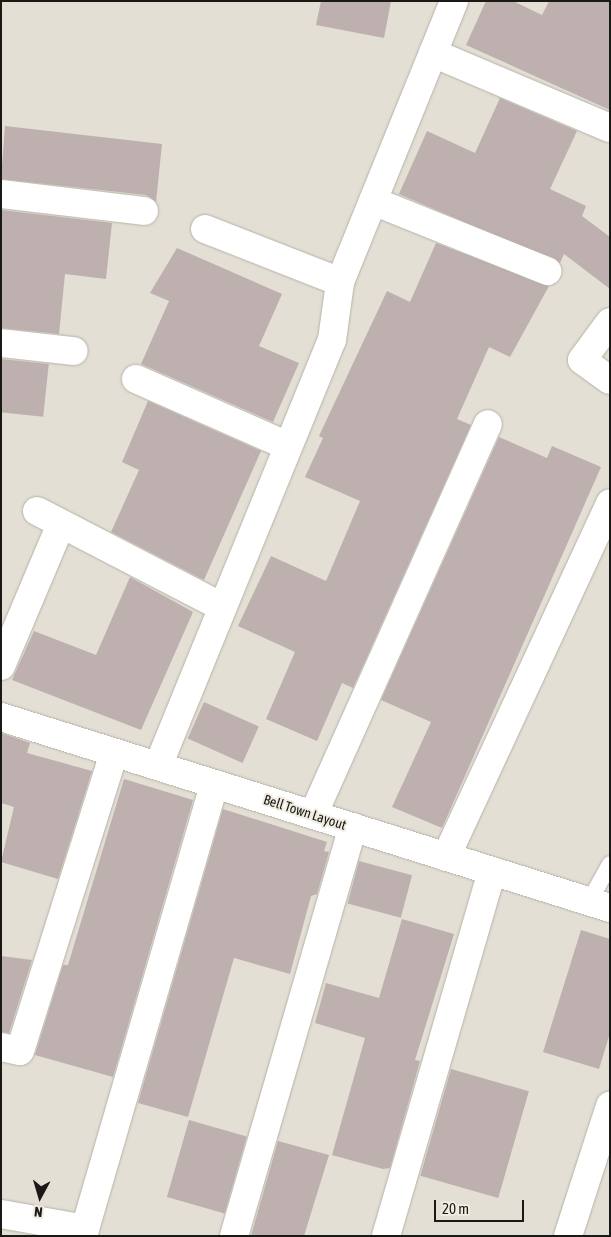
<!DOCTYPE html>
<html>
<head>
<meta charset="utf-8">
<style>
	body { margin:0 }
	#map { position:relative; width:611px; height:1237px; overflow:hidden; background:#e3dfd4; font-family:"Asap Condensed",sans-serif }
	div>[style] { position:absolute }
	.building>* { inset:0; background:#bdb0ae; transform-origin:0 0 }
	.roads { filter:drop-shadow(0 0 1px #b6b2a8) drop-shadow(0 0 1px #b6b2a8) }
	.lane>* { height:16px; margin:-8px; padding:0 8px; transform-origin:8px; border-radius:8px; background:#fff }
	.street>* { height:28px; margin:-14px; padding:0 14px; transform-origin:14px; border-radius:14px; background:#fff }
	.secondary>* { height:28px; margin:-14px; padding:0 14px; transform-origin:14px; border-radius:14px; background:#fff }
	span { translate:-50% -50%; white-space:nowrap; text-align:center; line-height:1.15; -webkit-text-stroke:4px #f0ece1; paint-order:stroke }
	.street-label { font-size:14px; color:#1a1915 }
	.frame { position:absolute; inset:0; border:2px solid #1a1915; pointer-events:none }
	.north { position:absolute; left:15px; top:1172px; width:50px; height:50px; -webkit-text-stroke:4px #f0ece1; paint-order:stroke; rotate:186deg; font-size:14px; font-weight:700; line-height:20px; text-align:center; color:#1a1915 }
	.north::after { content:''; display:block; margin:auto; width:18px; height:22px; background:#1a1915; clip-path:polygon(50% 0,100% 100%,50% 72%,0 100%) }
	.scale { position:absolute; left:434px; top:1200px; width:90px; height:22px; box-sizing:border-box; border:2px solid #1a1915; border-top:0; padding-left:6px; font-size:15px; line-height:18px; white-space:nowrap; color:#1a1915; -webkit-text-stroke:4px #f0ece1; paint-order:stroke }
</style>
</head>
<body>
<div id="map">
	<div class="building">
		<i style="clip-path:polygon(321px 1px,391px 1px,384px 38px,316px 25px)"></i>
		<i style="clip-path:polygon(486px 1px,513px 1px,542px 15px,549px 1px,610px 1px,610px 110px,466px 45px)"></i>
		<i style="clip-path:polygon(500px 98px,577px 131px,550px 189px,586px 206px,582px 216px,610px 237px,610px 289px,564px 254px,560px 263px,399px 194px,427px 131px,475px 153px)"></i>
		<i style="clip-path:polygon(5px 126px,162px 144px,156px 202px,146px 195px,1px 179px)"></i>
		<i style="clip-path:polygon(1px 210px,112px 223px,106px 279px,65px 274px,59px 334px,1px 328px)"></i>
		<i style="clip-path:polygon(436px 243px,549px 286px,510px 357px,489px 347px,457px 419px,471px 425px,353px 688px,342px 683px,317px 741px,266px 719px,295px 652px,238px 626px,271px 556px,326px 581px,360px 501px,305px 477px,323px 438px,319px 436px,387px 291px,410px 302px)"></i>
		<i style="clip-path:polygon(177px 248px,282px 294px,259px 346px,299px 363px,273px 422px,141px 364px,169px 301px,150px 293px)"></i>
		<i style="left:1px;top:359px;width:48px;height:53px;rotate:6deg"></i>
		<i style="clip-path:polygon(148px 401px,261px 451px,204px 580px,111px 532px,139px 470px,122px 462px)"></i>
		<i style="clip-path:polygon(499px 437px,547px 458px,552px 446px,601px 467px,442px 828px,392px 807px,431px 722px,381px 700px)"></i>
		<i style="clip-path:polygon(130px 577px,193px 612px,141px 730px,12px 680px,34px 631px,96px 655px)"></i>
		<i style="left:204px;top:702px;width:60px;height:40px;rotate:24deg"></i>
		<i style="clip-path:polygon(1px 733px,30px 743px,27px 753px,92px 771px,58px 879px,1px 862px,14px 807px,1px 803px)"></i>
		<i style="clip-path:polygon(124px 779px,193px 800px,113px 1077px,35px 1055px,63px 965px,68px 965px)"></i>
		<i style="clip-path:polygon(223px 809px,327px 842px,324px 851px,329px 852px,317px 894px,311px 896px,290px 974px,234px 958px,188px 1117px,138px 1103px)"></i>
		<i style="left:359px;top:861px;width:55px;height:44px;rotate:15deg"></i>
		<i style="clip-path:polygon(402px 919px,454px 934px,415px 1060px,420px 1061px,390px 1168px,383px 1169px,332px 1155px,365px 1038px,315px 1023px,326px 983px,379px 998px)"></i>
		<i style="clip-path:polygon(581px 930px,610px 939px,610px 1033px,599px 1069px,543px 1052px)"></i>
		<i style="clip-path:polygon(1px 956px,32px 960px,9px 1033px,1px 1032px)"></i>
		<i style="left:451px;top:1069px;width:81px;height:111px;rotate:16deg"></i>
		<i style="left:189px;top:1120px;width:60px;height:80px;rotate:16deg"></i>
		<i style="clip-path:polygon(278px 1141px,329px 1155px,316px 1197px,304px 1236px,251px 1236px)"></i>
	</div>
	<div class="roads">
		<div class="lane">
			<i style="left:589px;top:902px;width:43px;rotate:-61.1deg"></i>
		</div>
		<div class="street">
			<i style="left:433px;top:53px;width:192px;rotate:23deg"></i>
			<i style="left:1px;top:194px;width:144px;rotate:6.8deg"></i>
			<i style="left:373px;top:201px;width:188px;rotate:21.9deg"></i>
			<i style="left:205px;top:229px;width:145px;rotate:21.4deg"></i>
			<i style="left:610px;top:322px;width:47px;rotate:126.4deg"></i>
			<i style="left:582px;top:360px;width:34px;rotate:36deg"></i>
			<i style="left:1px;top:343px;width:73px;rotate:6.3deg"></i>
			<i style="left:136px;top:379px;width:166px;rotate:23.8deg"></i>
			<i style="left:37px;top:511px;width:208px;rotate:27.4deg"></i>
			<i style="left:1px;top:666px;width:152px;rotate:-67.1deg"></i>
			<i style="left:158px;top:766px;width:460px;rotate:-67.8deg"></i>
			<i style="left:332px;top:340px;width:59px;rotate:-82.1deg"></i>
			<i style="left:340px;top:282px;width:303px;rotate:-67.9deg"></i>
			<i style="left:313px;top:815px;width:428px;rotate:-65.9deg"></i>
			<i style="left:446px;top:857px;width:390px;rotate:-65.1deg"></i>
			<i style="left:1px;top:1047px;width:19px;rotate:12deg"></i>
			<i style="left:20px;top:1051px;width:313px;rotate:-72.5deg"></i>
			<i style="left:1px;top:1214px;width:85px;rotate:10.1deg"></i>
			<i style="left:83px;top:1236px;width:471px;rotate:-73.8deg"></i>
			<i style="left:234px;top:1236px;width:426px;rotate:-73.8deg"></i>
			<i style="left:386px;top:1236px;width:380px;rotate:-73.8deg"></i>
			<i style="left:568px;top:1236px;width:137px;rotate:-72.1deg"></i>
		</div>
		<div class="secondary">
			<i style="left:1px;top:717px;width:638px;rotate:17.41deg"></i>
		</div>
	</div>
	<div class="street-label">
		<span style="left:305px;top:812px;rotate:18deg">Bell Town Layout</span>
	</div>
	<div class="frame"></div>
	<div class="north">N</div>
	<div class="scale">20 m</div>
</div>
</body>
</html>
